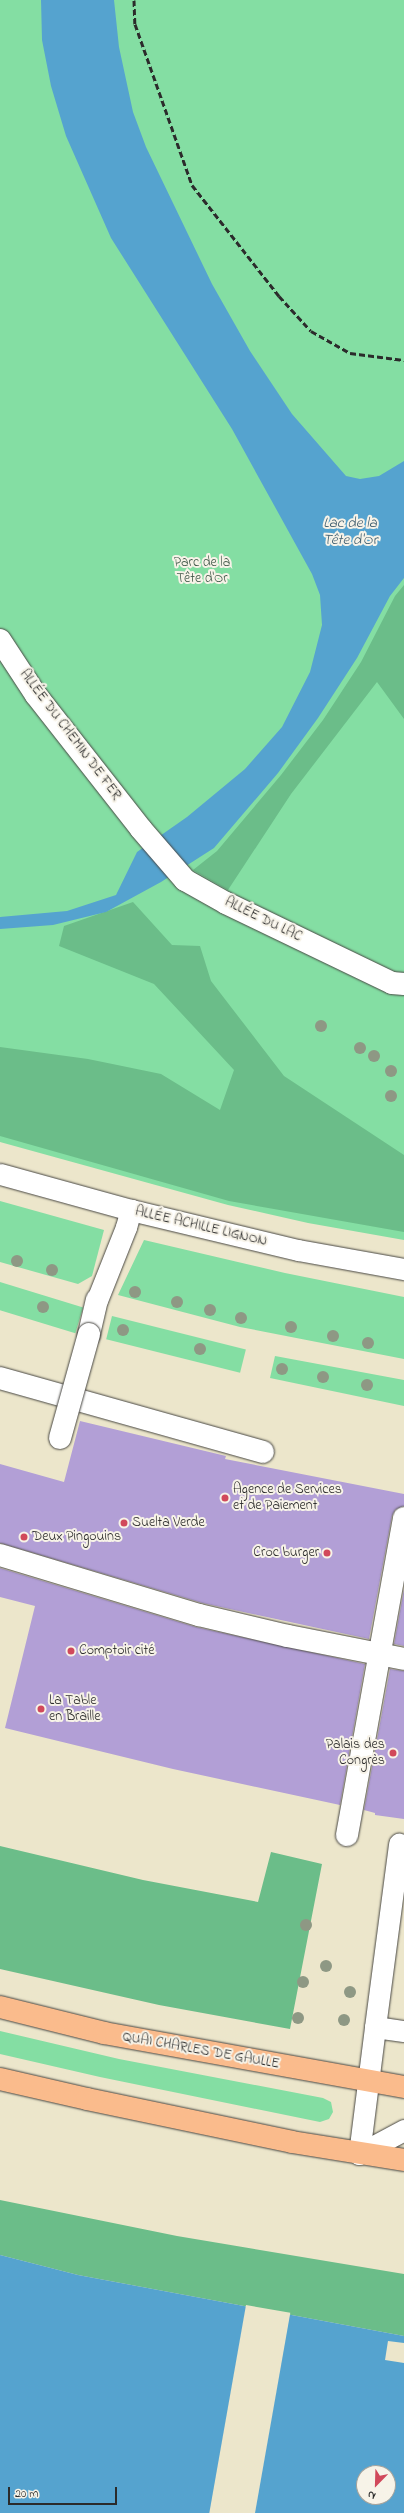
<!DOCTYPE html>
<html>
<head>
<meta charset="utf-8">
<style>
	body { margin:0 }
	#map { position:relative; width:404px; height:2513px; overflow:hidden; background:#ece6cb; font-family:"Indie Flower",sans-serif }
	div>[style] { position:absolute }
	.green>* { inset:0; background:#84dea3; transform-origin:0 0 }
	.forest>* { inset:0; background:#6bbd89 }
	.water>* { inset:0; background:#55a3cf }
	.pier>* { inset:0; background:#ece6cb; transform-origin:0 0 }
	.building>* { inset:0; background:#b29fd6 }
	.roads { filter:drop-shadow(0 0 1px #484743) drop-shadow(0 0 1px #484743) }
	.service>* { height:21px; margin:-10.5px; padding:0 10.5px; transform-origin:10.5px; border-radius:10.5px; background:#fff }
	.pedestrian>* { height:22px; margin:-11px; padding:0 11px; transform-origin:11px; border-radius:11px; background:#fff }
	.primary>* { height:22px; margin:-11px; padding:0 11px; transform-origin:11px; border-radius:11px; background:#fabb8c }
	.rail>* { height:3px; margin-top:-1.5px; transform-origin:0; background:repeating-linear-gradient(90deg,#2b2b2b 0 6px,transparent 0 9px) }
	.bridges { filter:drop-shadow(0 0 1px #484743) drop-shadow(0 0 1px #484743) }
	.pedestrian-bridge>* { height:22px; margin:-11px; padding:0 11px; transform-origin:11px; border-radius:11px; background:#fff }
	.trees>* { width:12px; height:12px; margin:-6px; border-radius:50%; background:#8e9884 }
	.dots>* { width:11px; height:11px; translate:-50% -50%; box-sizing:border-box; border:2px solid #f7f3e8; border-radius:50% }
	span { translate:-50% -50%; white-space:nowrap; text-align:center; line-height:1.15; -webkit-text-stroke:4px #f7f3e8; paint-order:stroke }
	.park-label { font-size:14px; color:#415849 }
	.street-label { font-size:14px; color:#2b2b2b }
	.poi-label { font-size:14px; color:#2b2b2b }
	.left { translate:0 -50%; text-align:left }
	.right { translate:-100% -50%; text-align:right }
	.water-label { font-size:15px; color:#3c5b6d; font-style:italic }
	.north { position:absolute; left:356px; top:2465px; width:40px; height:40px; box-sizing:border-box; background:#f7f3e8; border:1px solid #a5a39c; border-radius:50%; rotate:203deg; font-size:11px; font-weight:700; line-height:16px; text-align:center; color:#2b2b2b }
	.north::after { content:''; display:block; margin:auto; width:14px; height:18px; background:#d1495b; clip-path:polygon(50% 0,100% 100%,50% 72%,0 100%) }
	.scale { position:absolute; left:8px; top:2487px; width:109px; height:18px; box-sizing:border-box; border:2px solid #2b2b2b; border-top:0; padding-left:5px; font-size:12px; line-height:14px; white-space:nowrap; color:#2b2b2b; -webkit-text-stroke:3px #f7f3e8; paint-order:stroke }
</style>
</head>
<body>
<div id="map">
	<div class="green">
		<i style="clip-path:polygon(0 0,404px 0,404px 1240px,308px 1223px,228px 1205px,0 1142px)"></i>
		<i style="clip-path:polygon(0 1201px,104px 1230px,92px 1276px,78px 1284px,0 1262px)"></i>
		<i style="clip-path:polygon(144px 1240px,285px 1273px,404px 1297px,404px 1359px,240px 1327px,118px 1295px)"></i>
		<i style="left:0;top:1282px;width:87px;height:27px;rotate:17deg"></i>
		<i style="left:112px;top:1316px;width:138px;height:24px;rotate:14deg"></i>
		<i style="clip-path:polygon(275px 1356px,404px 1380px,404px 1406px,270px 1378px)"></i>
		<i style="clip-path:polygon(0 2031px,119px 2059px,323px 2098px,331px 2102px,333px 2112px,329px 2119px,320px 2122px,100px 2077px,0 2054px)"></i>
	</div>
	<div class="forest">
		<i style="clip-path:polygon(404px 585px,404px 719px,377px 682px,291px 794px,228px 890px,193px 870px,217px 851px,281px 775px,323px 720px,361px 662px,395px 596px)"></i>
		<i style="clip-path:polygon(133px 902px,172px 945px,200px 946px,211px 981px,284px 1076px,404px 1155px,404px 1232px,229px 1201px,0 1136px,0 1047px,88px 1059px,161px 1074px,220px 1110px,234px 1070px,154px 984px,59px 946px,64px 926px)"></i>
		<i style="clip-path:polygon(0 1846px,143px 1880px,258px 1902px,271px 1852px,322px 1864px,290px 2029px,159px 2005px,0 1969px)"></i>
		<i style="clip-path:polygon(0 2200px,177px 2236px,404px 2274px,404px 2336px,78px 2275px,0 2255px)"></i>
	</div>
	<div class="water">
		<i style="clip-path:polygon(41px 0,114px 0,119px 47px,133px 112px,146px 147px,212px 284px,250px 351px,292px 414px,346px 476px,360px 479px,379px 476px,404px 461px,404px 578px,390px 596px,357px 658px,318px 718px,278px 773px,214px 848px,161px 882px,106px 912px,53px 925px,0 929px,0 917px,67px 911px,116px 895px,137px 852px,187px 817px,245px 769px,282px 727px,310px 672px,322px 625px,320px 595px,312px 574px,232px 429px,111px 238px,66px 136px,51px 86px,42px 40px)"></i>
		<i style="clip-path:polygon(evenodd,0 2255px,78px 2275px,404px 2336px,404px 2513px,0 2513px,0 2255px,364px 2473px,388px 2473px,388px 2497px,364px 2497px,364px 2473px)"></i>
	</div>
	<div class="pier">
		<i style="left:246px;top:2305px;width:45px;height:214px;rotate:10deg"></i>
		<i style="clip-path:polygon(388px 2341px,404px 2343px,404px 2363px,385px 2360px)"></i>
	</div>
	<div class="building">
		<i style="clip-path:polygon(80px 1421px,226px 1456px,225px 1459px,404px 1494px,404px 1506px,395px 1510px,392px 1516px,369px 1639px,202px 1603px,0 1543px,0 1464px,64px 1482px)"></i>
		<i style="clip-path:polygon(0 1568px,196px 1627px,365px 1664px,340px 1805px,173px 1769px,5px 1728px,35px 1606px,0 1597px)"></i>
		<i style="clip-path:polygon(404px 1589px,404px 1646px,394px 1644px)"></i>
		<i style="clip-path:polygon(390px 1669px,404px 1671px,404px 1819px,375px 1815px,375px 1813px,364px 1810px)"></i>
	</div>
	<div class="roads">
		<div class="service">
			<i style="left:0;top:1174px;width:136px;rotate:15.4deg"></i>
			<i style="left:131px;top:1210px;width:172px;rotate:13.5deg"></i>
			<i style="left:298px;top:1250px;width:108px;rotate:10.2deg"></i>
			<i style="left:97px;top:1300px;width:79px;rotate:-68.3deg"></i>
			<i style="left:126px;top:1227px;width:18px;rotate:-74deg"></i>
			<i style="left:375px;top:2027px;width:185px;rotate:-82.5deg"></i>
			<i style="left:359px;top:2154px;width:128px;rotate:-82.8deg"></i>
			<i style="left:375px;top:2027px;width:29px;rotate:8deg"></i>
			<i style="left:359px;top:2154px;width:51px;rotate:-28.1deg"></i>
		</div>
		<div class="pedestrian">
			<i style="left:0;top:640px;width:66px;rotate:56.8deg"></i>
			<i style="left:36px;top:695px;width:170px;rotate:51.9deg"></i>
			<i style="left:141px;top:829px;width:67px;rotate:49.2deg"></i>
			<i style="left:185px;top:880px;width:47px;rotate:29.3deg"></i>
			<i style="left:226px;top:903px;width:184px;rotate:25.7deg"></i>
			<i style="left:392px;top:983px;width:12px;rotate:5deg"></i>
			<i style="left:89px;top:1334px;width:35px;rotate:-77deg"></i>
			<i style="left:0;top:1378px;width:273px;rotate:15.7deg"></i>
			<i style="left:0;top:1555px;width:208px;rotate:16.8deg"></i>
			<i style="left:199px;top:1615px;width:91px;rotate:13.3deg"></i>
			<i style="left:288px;top:1636px;width:118px;rotate:11.2deg"></i>
			<i style="left:347px;top:1835px;width:322px;rotate:-79.8deg"></i>
		</div>
		<div class="primary">
			<i style="left:0;top:2007px;width:107px;rotate:14deg"></i>
			<i style="left:104px;top:2033px;width:305px;rotate:10.2deg"></i>
			<i style="left:0;top:2079px;width:89px;rotate:12.9deg"></i>
			<i style="left:87px;top:2099px;width:209px;rotate:11.8deg"></i>
			<i style="left:292px;top:2142px;width:113px;rotate:9.1deg"></i>
		</div>
	</div>
	<div class="rail">
		<i style="left:134px;top:0;width:24px;rotate:88deg"></i>
		<i style="left:135px;top:24px;width:171px;rotate:70.5deg"></i>
		<i style="left:192px;top:185px;width:141px;rotate:51.9deg"></i>
		<i style="left:279px;top:296px;width:47px;rotate:47.6deg"></i>
		<i style="left:311px;top:331px;width:45px;rotate:29.4deg"></i>
		<i style="left:350px;top:353px;width:54px;rotate:7.4deg"></i>
	</div>
	<div class="bridges">
		<div class="pedestrian-bridge">
			<i style="left:60px;top:1438px;width:108px;rotate:-74.4deg"></i>
		</div>
	</div>
	<div class="trees">
		<i style="left:321px;top:1026px"></i>
		<i style="left:360px;top:1048px"></i>
		<i style="left:374px;top:1056px"></i>
		<i style="left:391px;top:1071px"></i>
		<i style="left:391px;top:1096px"></i>
		<i style="left:17px;top:1261px"></i>
		<i style="left:52px;top:1270px"></i>
		<i style="left:135px;top:1292px"></i>
		<i style="left:177px;top:1302px"></i>
		<i style="left:43px;top:1307px"></i>
		<i style="left:210px;top:1310px"></i>
		<i style="left:241px;top:1318px"></i>
		<i style="left:291px;top:1327px"></i>
		<i style="left:123px;top:1330px"></i>
		<i style="left:333px;top:1336px"></i>
		<i style="left:368px;top:1343px"></i>
		<i style="left:200px;top:1349px"></i>
		<i style="left:282px;top:1369px"></i>
		<i style="left:323px;top:1377px"></i>
		<i style="left:367px;top:1385px"></i>
		<i style="left:306px;top:1925px"></i>
		<i style="left:326px;top:1966px"></i>
		<i style="left:303px;top:1982px"></i>
		<i style="left:350px;top:1992px"></i>
		<i style="left:298px;top:2018px"></i>
		<i style="left:344px;top:2020px"></i>
	</div>
	<div class="dots">
		<i style="left:225px;top:1498px;background:#d1495b"></i>
		<i style="left:124px;top:1523px;background:#d1495b"></i>
		<i style="left:24px;top:1537px;background:#d1495b"></i>
		<i style="left:327px;top:1553px;background:#d1495b"></i>
		<i style="left:71px;top:1651px;background:#d1495b"></i>
		<i style="left:41px;top:1709px;background:#d1495b"></i>
		<i style="left:393px;top:1753px;background:#d1495b"></i>
	</div>
	<div class="park-label">
		<span style="left:202px;top:571px">Parc de la<br>Tête d'Or</span>
	</div>
	<div class="street-label">
		<span style="left:70px;top:735px;rotate:53deg">ALLÉE DU CHEMIN DE FER</span>
		<span style="left:263px;top:920px;rotate:26deg">ALLÉE DU LAC</span>
		<span style="left:201px;top:1227px;rotate:13deg">ALLÉE ACHILLE LIGNON</span>
		<span style="left:201px;top:2051px;rotate:10deg">QUAI CHARLES DE GAULLE</span>
	</div>
	<div class="poi-label">
		<span class="left" style="left:233px;top:1498px">Agence de Services<br>et de Paiement</span>
		<span class="left" style="left:132px;top:1523px">Suelta Verde</span>
		<span class="left" style="left:32px;top:1537px">Deux Pingouins</span>
		<span class="right" style="left:319px;top:1553px">Croc burger</span>
		<span class="left" style="left:79px;top:1651px">Comptoir cité</span>
		<span class="left" style="left:49px;top:1709px">La Table<br>en Braille</span>
		<span class="right" style="left:385px;top:1753px">Palais des<br>Congrès</span>
	</div>
	<div class="water-label">
		<span style="left:350px;top:532px">Lac de la<br>Tête d'Or</span>
	</div>
	<div class="north">N</div>
	<div class="scale">20 m</div>
</div>
</body>
</html>
